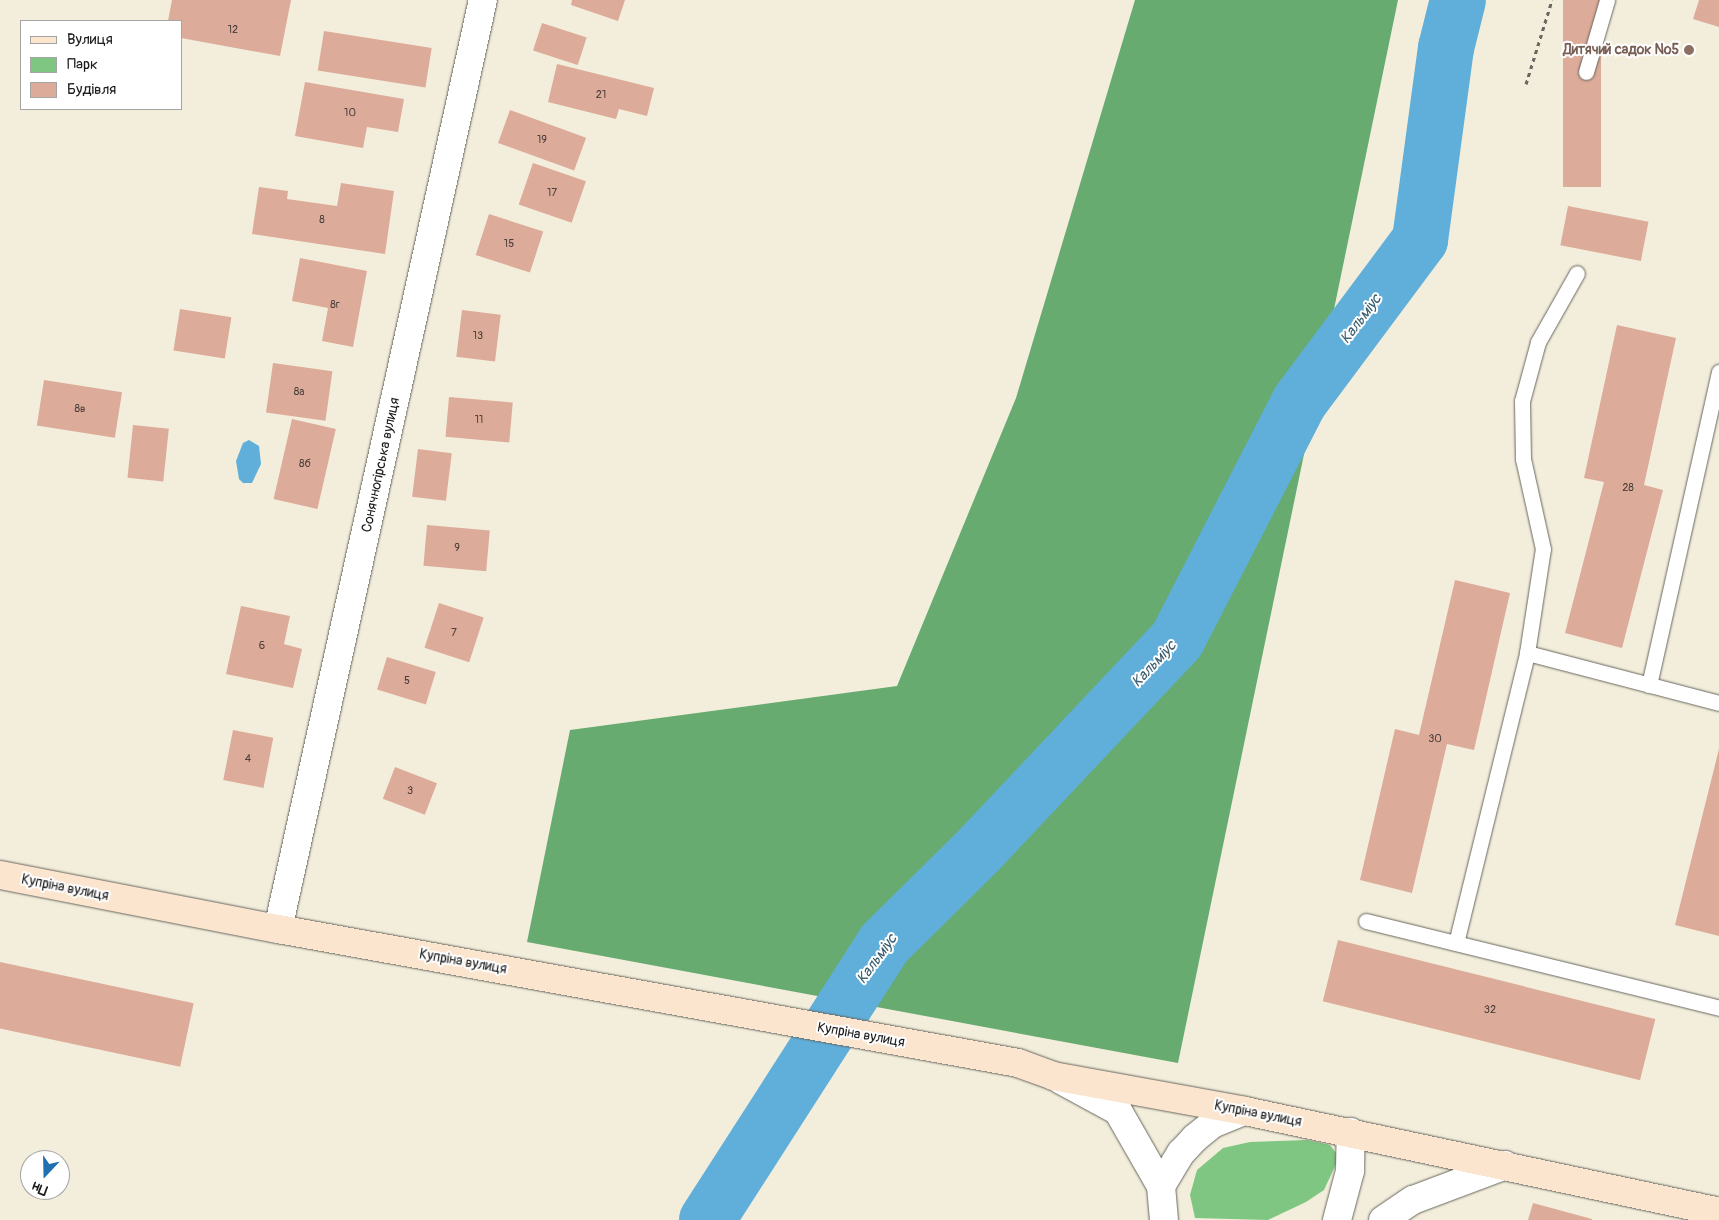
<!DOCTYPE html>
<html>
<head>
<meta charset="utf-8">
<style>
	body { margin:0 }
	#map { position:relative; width:1719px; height:1220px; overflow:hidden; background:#f3eedb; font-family:Pangolin,sans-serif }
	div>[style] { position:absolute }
	.green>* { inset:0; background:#7fc682 }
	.forest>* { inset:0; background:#67ab70 }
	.water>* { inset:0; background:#60afda }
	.river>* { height:56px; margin:-28px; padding:0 28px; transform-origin:28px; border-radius:28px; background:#60afda }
	.building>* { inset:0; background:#ddab99; transform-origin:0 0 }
	.path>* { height:3px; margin-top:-1.5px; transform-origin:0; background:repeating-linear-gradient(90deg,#67665f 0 4px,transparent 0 8px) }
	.roads { filter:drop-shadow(0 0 1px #67665f) drop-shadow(0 0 1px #67665f) }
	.service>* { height:15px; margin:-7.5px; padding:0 7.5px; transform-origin:7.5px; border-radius:7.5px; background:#fff }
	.minor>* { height:28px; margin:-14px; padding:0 14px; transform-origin:14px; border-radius:14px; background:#fff }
	.tertiary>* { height:28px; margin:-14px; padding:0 14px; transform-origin:14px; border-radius:14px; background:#fff }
	.secondary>* { height:28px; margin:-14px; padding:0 14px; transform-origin:14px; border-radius:14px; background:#fce5cf }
	.dots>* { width:14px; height:14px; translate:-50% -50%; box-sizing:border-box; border:2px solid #fff; border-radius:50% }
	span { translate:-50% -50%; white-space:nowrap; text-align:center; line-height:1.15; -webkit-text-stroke:4px #fff; paint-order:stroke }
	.number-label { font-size:11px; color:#4c403b }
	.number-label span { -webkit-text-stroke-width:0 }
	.education-label { font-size:14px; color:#785e54; font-weight:700 }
	.right { translate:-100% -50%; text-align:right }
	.street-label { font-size:14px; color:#1c1c1c }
	.water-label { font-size:15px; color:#3b5e71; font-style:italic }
	.legend { position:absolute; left:20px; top:20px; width:162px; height:90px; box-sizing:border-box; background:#fff; border:1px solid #a4a4a4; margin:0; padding:6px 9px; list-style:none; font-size:15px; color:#1c1c1c }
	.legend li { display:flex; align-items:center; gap:10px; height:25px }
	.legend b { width:25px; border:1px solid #a4a4a4 }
	.north { position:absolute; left:20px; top:1150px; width:50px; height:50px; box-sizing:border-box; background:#fff; border:1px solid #a4a4a4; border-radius:50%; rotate:201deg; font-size:14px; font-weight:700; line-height:20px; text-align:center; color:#1c1c1c }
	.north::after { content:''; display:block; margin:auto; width:18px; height:22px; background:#1f6fb2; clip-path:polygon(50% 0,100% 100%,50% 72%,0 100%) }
</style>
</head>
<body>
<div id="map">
	<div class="green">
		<i style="clip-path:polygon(1307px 1140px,1330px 1145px,1336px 1153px,1337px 1162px,1324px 1190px,1306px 1202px,1268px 1220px,1195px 1218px,1190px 1195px,1197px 1170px,1223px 1148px,1250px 1142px)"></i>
	</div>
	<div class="forest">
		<i style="clip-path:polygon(1135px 0,1398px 0,1178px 1063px,527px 942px,570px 730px,897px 686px,1016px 398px)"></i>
	</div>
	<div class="water">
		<i style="clip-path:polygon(249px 440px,259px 446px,261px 464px,252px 483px,243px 483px,239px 479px,236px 461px,243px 443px)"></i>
	</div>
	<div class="river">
		<i style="left:707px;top:1220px;width:328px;rotate:-57.3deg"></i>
		<i style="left:884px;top:944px;width:134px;rotate:-44.7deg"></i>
		<i style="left:979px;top:850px;width:289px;rotate:-46.7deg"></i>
		<i style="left:1177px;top:640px;width:269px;rotate:-62.8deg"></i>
		<i style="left:1300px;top:401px;width:201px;rotate:-53.3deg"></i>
		<i style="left:1420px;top:240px;width:194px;rotate:-82.3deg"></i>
		<i style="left:1446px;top:48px;width:49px;rotate:-76deg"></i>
	</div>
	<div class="building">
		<i style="clip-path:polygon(172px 0,291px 0,280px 56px,181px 38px,181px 21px,168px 21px)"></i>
		<i style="clip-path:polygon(572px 0,625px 0,618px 21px,571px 5px)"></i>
		<i style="left:1563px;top:0;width:38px;height:187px"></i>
		<i style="clip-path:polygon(1699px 0,1719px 0,1719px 27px,1693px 19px)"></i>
		<i style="left:542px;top:23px;width:47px;height:29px;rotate:18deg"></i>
		<i style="left:324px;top:31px;width:109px;height:40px;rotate:9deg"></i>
		<i style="clip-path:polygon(557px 64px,654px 88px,647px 116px,619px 109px,616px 119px,548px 102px)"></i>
		<i style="clip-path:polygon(305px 82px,404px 99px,398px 132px,367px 127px,363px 148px,295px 136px)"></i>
		<i style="left:510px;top:110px;width:81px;height:35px;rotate:20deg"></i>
		<i style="left:533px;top:163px;width:56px;height:44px;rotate:19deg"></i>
		<i style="clip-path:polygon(341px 183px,394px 191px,385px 254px,252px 234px,259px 187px,288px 191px,287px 199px,337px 206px)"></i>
		<i style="left:1568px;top:206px;width:82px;height:40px;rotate:11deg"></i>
		<i style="left:489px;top:214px;width:57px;height:43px;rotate:18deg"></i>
		<i style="clip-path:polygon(300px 258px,367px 271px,353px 347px,322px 341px,328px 308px,292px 301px)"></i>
		<i style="left:180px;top:309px;width:52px;height:42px;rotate:9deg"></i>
		<i style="left:462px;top:310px;width:39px;height:47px;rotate:7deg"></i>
		<i style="clip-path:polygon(1617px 325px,1676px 338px,1644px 485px,1663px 490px,1622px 648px,1565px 633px,1604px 482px,1584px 478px)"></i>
		<i style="left:273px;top:363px;width:60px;height:50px;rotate:8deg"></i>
		<i style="left:44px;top:380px;width:79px;height:46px;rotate:9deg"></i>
		<i style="left:449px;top:397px;width:64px;height:40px;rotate:5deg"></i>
		<i style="left:292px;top:419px;width:45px;height:82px;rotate:13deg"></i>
		<i style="left:133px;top:425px;width:36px;height:53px;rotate:6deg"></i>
		<i style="left:418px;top:449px;width:34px;height:48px;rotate:7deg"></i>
		<i style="left:427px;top:525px;width:63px;height:41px;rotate:5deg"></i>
		<i style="clip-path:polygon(1455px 580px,1510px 593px,1474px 750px,1447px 744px,1412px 893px,1360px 880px,1395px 729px,1419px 735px)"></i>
		<i style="left:439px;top:603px;width:47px;height:47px;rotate:18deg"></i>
		<i style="clip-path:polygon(241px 606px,290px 616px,284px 644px,302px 649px,293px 688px,226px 674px)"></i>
		<i style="left:387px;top:657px;width:51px;height:34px;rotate:17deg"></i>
		<i style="left:233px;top:730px;width:41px;height:51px;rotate:11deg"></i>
		<i style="clip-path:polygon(1719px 749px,1719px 936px,1675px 925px)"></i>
		<i style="left:395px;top:767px;width:45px;height:34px;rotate:21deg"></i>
		<i style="left:1338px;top:940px;width:327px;height:63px;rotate:14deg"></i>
		<i style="left:0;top:962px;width:198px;height:65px;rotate:12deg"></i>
		<i style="clip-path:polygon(1533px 1203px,1592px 1219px,1592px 1220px,1528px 1220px)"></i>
	</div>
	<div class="path">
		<i style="left:1526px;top:84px;width:88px;rotate:-72.8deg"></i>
	</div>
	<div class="roads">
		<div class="service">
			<i style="left:1586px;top:72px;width:75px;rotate:-73.7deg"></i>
			<i style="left:1527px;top:653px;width:198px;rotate:14.6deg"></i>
			<i style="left:1649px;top:685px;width:321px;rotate:-77.4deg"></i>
			<i style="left:1366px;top:921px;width:364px;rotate:13.8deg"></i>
			<i style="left:1456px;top:943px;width:299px;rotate:-76.2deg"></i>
			<i style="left:1527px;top:653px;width:105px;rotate:-81.3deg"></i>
			<i style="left:1543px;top:549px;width:92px;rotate:-102.5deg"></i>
			<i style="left:1523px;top:459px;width:58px;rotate:-91deg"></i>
			<i style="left:1522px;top:401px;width:61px;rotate:-74.8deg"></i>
			<i style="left:1538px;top:342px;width:79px;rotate:-60.5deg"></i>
		</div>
		<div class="minor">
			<i style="left:278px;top:929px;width:951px;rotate:-77.56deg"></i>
		</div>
		<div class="tertiary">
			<i style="left:1061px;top:1080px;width:65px;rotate:28.5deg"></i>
			<i style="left:1118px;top:1111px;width:86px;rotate:60.2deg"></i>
			<i style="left:1161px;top:1186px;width:34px;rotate:85deg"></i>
			<i style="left:1161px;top:1186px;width:39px;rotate:-59deg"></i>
			<i style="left:1181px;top:1153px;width:21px;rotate:-47deg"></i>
			<i style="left:1195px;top:1138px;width:22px;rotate:-39deg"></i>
			<i style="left:1212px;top:1124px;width:35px;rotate:-22deg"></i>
			<i style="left:1337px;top:1220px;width:51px;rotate:-75.1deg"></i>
			<i style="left:1350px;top:1171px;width:39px;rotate:-89deg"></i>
			<i style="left:1383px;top:1220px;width:36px;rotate:-34deg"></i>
			<i style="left:1413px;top:1200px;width:99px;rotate:-20.6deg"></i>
		</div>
		<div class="secondary">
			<i style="left:0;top:875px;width:283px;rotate:11deg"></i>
			<i style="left:278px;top:929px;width:752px;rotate:10.26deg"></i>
			<i style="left:1018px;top:1063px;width:37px;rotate:20deg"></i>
			<i style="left:1053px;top:1076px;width:195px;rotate:10.3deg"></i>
			<i style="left:1245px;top:1111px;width:485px;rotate:12deg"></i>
		</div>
	</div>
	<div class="dots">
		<i style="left:1689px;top:50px;background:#8d6e63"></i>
	</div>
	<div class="number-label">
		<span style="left:233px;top:30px">12</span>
		<span style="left:601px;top:95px">21</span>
		<span style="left:350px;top:113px">10</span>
		<span style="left:542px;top:140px">19</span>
		<span style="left:552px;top:193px">17</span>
		<span style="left:322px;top:220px">8</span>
		<span style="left:509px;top:244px">15</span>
		<span style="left:335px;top:305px">8г</span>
		<span style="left:478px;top:336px">13</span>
		<span style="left:299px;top:392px">8а</span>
		<span style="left:80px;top:409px">8в</span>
		<span style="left:479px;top:420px">11</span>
		<span style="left:305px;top:464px">8б</span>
		<span style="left:1628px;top:488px">28</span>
		<span style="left:457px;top:548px">9</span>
		<span style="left:454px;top:633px">7</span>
		<span style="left:262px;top:646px">6</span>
		<span style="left:407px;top:681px">5</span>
		<span style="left:1435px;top:739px">30</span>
		<span style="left:248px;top:759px">4</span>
		<span style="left:410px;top:791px">3</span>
		<span style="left:1490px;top:1010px">32</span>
	</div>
	<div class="education-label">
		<span class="right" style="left:1679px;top:50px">Дитячий садок №5</span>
	</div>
	<div class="street-label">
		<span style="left:381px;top:465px;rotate:-78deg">Сонячногірська вулиця</span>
		<span style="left:65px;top:888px;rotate:11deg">Купріна вулиця</span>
		<span style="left:463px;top:962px;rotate:10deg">Купріна вулиця</span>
		<span style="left:861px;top:1035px;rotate:10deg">Купріна вулиця</span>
		<span style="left:1258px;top:1114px;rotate:11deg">Купріна вулиця</span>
	</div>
	<div class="water-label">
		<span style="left:1361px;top:319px;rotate:-53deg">Кальміус</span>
		<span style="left:1154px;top:664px;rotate:-47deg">Кальміус</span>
		<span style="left:877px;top:959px;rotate:-54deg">Кальміус</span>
	</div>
	<ul class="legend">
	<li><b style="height:6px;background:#fce5cf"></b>Вулиця</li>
	<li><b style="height:14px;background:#7fc682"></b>Парк</li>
	<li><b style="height:14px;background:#ddab99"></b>Будівля</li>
	</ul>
	<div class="north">Пн</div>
</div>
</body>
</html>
